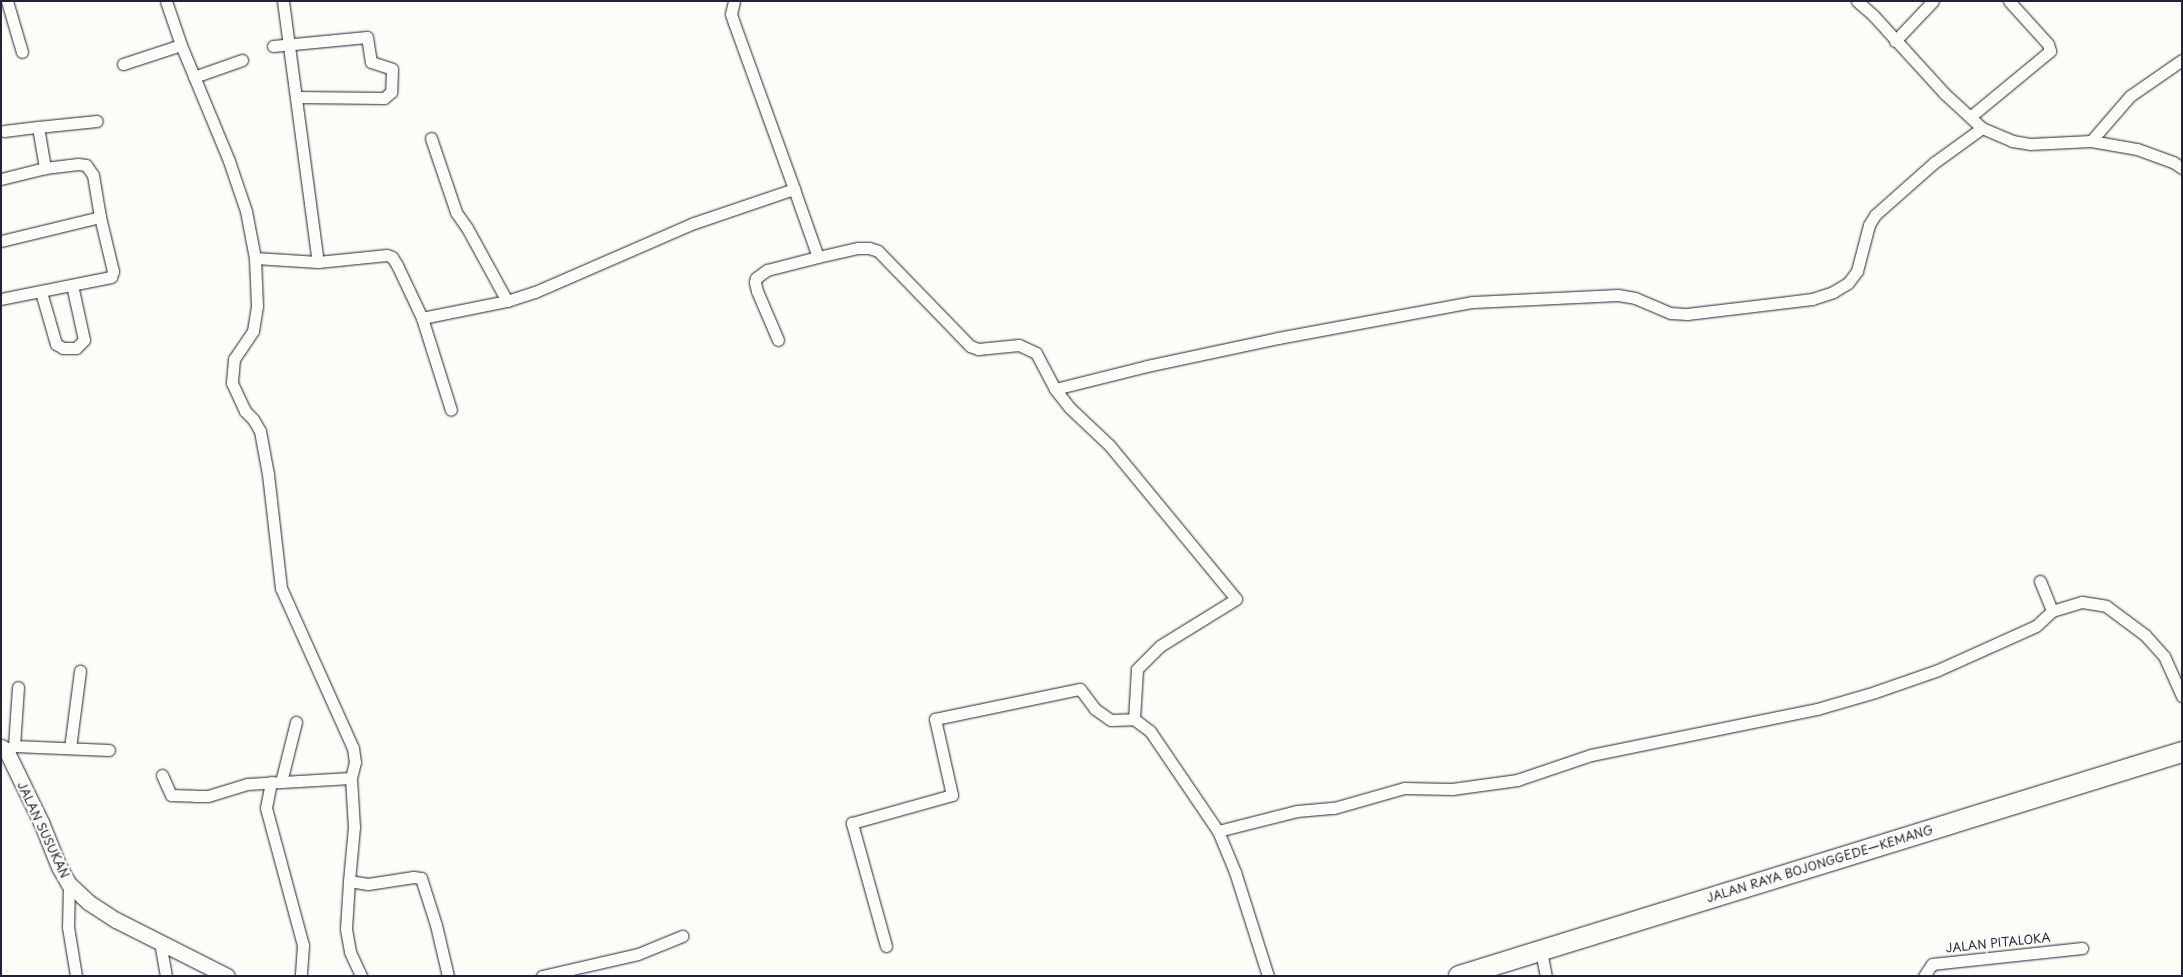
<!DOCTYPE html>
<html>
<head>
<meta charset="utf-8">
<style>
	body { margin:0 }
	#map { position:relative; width:2183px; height:977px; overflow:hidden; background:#fdfcf7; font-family:"Playpen Sans",sans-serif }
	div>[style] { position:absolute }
	.roads { filter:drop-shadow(0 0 1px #22223b) drop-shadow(0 0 1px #22223b) }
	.minor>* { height:11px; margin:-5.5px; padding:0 5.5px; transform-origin:5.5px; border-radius:5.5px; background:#fdfcf7 }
	.tertiary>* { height:15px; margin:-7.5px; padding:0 7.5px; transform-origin:7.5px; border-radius:7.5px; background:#fdfcf7 }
	.trunk>* { height:20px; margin:-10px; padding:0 10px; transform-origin:10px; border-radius:10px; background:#fdfcf7 }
	span { translate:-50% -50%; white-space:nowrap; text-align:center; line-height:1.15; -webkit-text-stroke:4.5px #fdfcf7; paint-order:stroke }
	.street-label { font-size:12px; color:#22223b }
	.frame { position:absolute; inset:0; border:2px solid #22223b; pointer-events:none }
</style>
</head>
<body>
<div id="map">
	<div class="roads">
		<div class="minor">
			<i style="left:7px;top:1px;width:53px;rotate:73.6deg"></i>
			<i style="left:166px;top:1px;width:46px;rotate:71.2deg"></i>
			<i style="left:181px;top:45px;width:126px;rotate:67.5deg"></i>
			<i style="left:229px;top:161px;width:53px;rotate:71.2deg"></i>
			<i style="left:246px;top:211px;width:48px;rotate:79.2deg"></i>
			<i style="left:255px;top:258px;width:48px;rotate:87.6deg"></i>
			<i style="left:257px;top:306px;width:25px;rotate:99deg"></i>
			<i style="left:253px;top:331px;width:34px;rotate:124deg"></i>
			<i style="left:234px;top:359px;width:24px;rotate:95deg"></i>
			<i style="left:232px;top:383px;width:31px;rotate:65deg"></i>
			<i style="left:245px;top:411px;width:11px;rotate:45deg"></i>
			<i style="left:253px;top:419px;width:14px;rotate:60deg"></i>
			<i style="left:260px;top:431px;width:44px;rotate:79.5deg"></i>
			<i style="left:268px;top:474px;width:115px;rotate:83.5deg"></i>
			<i style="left:281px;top:588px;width:175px;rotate:65.8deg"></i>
			<i style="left:353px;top:748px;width:14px;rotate:82deg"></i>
			<i style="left:355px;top:762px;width:16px;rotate:104deg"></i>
			<i style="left:351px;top:778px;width:49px;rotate:86.5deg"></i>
			<i style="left:354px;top:827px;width:54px;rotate:95.3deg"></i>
			<i style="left:349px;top:881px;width:19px;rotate:9deg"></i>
			<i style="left:368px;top:884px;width:46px;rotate:-8.8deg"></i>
			<i style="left:413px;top:877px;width:8px;rotate:7deg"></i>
			<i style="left:421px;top:878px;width:49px;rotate:72.3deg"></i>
			<i style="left:436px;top:925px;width:52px;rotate:76.8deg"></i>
			<i style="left:283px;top:1px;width:263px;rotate:82.4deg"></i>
			<i style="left:734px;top:1px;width:13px;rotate:103deg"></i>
			<i style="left:731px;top:14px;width:9px;rotate:72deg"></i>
			<i style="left:734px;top:23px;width:177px;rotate:70.1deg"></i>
			<i style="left:1857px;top:1px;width:21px;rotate:41deg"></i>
			<i style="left:1873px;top:15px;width:107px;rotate:47.7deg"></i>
			<i style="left:1945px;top:94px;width:50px;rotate:42.6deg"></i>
			<i style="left:1982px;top:128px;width:33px;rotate:23deg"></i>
			<i style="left:2012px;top:141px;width:18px;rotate:9deg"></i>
			<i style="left:2030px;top:144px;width:61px;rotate:-2.8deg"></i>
			<i style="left:2091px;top:141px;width:47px;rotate:9.9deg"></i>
			<i style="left:2137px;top:149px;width:38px;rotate:20deg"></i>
			<i style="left:2173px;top:162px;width:11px;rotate:34deg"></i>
			<i style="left:1895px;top:41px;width:55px;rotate:-46.5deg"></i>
			<i style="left:273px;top:46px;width:94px;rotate:-5.5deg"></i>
			<i style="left:367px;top:37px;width:25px;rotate:81deg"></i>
			<i style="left:371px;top:62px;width:22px;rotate:18deg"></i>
			<i style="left:392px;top:69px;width:23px;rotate:92deg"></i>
			<i style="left:391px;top:92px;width:9px;rotate:139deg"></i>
			<i style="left:384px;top:98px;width:87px;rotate:-179.3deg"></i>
			<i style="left:123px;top:64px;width:61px;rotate:-18.1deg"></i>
			<i style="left:194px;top:77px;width:51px;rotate:-19.5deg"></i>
			<i style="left:1970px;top:117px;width:104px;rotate:-39.5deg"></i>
			<i style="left:2050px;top:51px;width:7px;rotate:-106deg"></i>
			<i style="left:2048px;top:44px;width:58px;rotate:-132.2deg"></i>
			<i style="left:38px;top:127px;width:59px;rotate:-5.8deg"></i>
			<i style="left:4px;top:131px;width:34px;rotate:-7deg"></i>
			<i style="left:38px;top:127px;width:42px;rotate:80.3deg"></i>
			<i style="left:2091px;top:141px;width:60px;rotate:-49.1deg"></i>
			<i style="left:2130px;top:96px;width:63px;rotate:-34.7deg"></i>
			<i style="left:1px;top:179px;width:45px;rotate:-14deg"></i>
			<i style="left:45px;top:168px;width:33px;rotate:-7deg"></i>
			<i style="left:78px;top:164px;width:8px;rotate:7deg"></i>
			<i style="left:86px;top:165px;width:12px;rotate:55deg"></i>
			<i style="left:93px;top:175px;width:43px;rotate:80.5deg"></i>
			<i style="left:100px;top:217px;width:56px;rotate:76.5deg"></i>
			<i style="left:113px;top:271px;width:6px;rotate:108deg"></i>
			<i style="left:111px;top:277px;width:112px;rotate:168.7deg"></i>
			<i style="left:1px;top:241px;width:102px;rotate:-13.6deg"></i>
			<i style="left:255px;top:258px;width:63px;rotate:3.6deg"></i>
			<i style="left:318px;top:262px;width:69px;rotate:-5.8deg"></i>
			<i style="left:387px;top:255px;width:5px;rotate:22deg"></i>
			<i style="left:392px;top:257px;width:9px;rotate:58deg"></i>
			<i style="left:397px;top:265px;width:59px;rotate:64.7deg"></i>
			<i style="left:422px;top:318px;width:96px;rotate:72.5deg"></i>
			<i style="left:41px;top:292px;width:54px;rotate:73.9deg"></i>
			<i style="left:56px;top:344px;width:8px;rotate:30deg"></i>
			<i style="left:63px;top:348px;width:13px"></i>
			<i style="left:76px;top:348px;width:11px;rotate:-45deg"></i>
			<i style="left:84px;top:340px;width:56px;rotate:-102.3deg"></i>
			<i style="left:507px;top:301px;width:29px;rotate:-18deg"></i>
			<i style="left:535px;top:292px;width:173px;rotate:-23.5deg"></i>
			<i style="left:694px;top:223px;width:106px;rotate:-18.8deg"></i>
			<i style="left:794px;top:189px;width:72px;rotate:70.6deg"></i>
			<i style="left:818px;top:257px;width:41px;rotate:-12.7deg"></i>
			<i style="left:858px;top:248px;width:11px"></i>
			<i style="left:869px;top:248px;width:9px;rotate:18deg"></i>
			<i style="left:878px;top:251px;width:132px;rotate:45.9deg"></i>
			<i style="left:970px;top:346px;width:9px;rotate:21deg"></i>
			<i style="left:978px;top:349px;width:41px;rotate:-5.6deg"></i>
			<i style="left:1019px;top:345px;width:19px;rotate:25deg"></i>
			<i style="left:1036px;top:353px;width:41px;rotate:62.2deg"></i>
			<i style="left:1055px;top:389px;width:24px;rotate:52deg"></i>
			<i style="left:1070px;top:408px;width:55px;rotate:43.5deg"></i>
			<i style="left:1110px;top:446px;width:198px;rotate:50.5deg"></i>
			<i style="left:1236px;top:599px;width:89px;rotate:148.3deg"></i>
			<i style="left:1160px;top:646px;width:33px;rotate:135deg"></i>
			<i style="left:1137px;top:669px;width:50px;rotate:93.4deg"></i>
			<i style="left:422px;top:318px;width:87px;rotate:-11.3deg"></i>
			<i style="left:507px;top:301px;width:83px;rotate:-118.7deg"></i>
			<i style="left:467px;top:228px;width:19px;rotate:-125deg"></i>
			<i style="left:456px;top:212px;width:78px;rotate:-108.7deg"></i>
			<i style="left:778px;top:340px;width:53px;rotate:-113.2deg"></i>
			<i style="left:757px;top:291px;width:9px;rotate:-103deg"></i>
			<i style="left:755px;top:282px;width:4px;rotate:-76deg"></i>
			<i style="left:756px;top:278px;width:14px;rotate:-36deg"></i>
			<i style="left:767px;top:270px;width:53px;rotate:-14.3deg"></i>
			<i style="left:1055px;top:389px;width:95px;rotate:-14deg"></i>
			<i style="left:1147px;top:366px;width:134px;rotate:-12.1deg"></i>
			<i style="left:1278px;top:338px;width:198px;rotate:-10.5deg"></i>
			<i style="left:1473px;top:302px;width:145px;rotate:-2.8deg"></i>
			<i style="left:1618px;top:295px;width:17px;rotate:10deg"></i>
			<i style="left:1635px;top:298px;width:39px;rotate:23deg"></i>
			<i style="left:1671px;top:313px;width:16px;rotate:4deg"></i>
			<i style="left:1687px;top:314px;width:126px;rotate:-6.8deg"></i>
			<i style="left:1812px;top:299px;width:22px;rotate:-18deg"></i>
			<i style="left:1833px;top:292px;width:17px;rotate:-31deg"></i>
			<i style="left:1848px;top:283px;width:15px;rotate:-53deg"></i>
			<i style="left:1857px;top:271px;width:48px;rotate:-75.4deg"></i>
			<i style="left:1869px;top:225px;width:12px;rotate:-59deg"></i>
			<i style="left:1875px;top:215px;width:80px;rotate:-41.5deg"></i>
			<i style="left:1935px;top:162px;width:58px;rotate:-35.9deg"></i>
			<i style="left:2040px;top:581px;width:32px;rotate:68deg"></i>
			<i style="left:14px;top:746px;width:59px;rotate:-86.1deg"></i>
			<i style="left:70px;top:748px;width:78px;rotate:-82.6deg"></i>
			<i style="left:6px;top:750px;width:9px;rotate:-27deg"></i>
			<i style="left:14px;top:746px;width:95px;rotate:2.4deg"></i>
			<i style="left:162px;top:775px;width:22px;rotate:66deg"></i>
			<i style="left:171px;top:795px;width:24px;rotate:2deg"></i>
			<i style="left:195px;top:796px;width:13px"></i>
			<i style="left:208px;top:796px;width:41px;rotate:-17.1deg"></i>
			<i style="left:247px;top:784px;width:104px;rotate:-3.3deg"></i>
			<i style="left:271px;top:782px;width:26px;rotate:101deg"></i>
			<i style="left:266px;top:808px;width:142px;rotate:74.9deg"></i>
			<i style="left:303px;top:945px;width:31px;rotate:94deg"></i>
			<i style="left:281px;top:782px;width:62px;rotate:-76deg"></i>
			<i style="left:1218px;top:831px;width:81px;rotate:-14.2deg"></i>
			<i style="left:1297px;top:811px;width:37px;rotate:-5deg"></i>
			<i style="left:1334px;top:808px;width:73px;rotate:-15.9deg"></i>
			<i style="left:1404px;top:788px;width:48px;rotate:1.2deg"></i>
			<i style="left:1452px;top:789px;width:66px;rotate:-7.9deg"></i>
			<i style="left:1517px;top:780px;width:78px;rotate:-18.7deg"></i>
			<i style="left:1591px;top:755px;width:231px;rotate:-11.5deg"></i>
			<i style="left:1817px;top:709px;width:60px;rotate:-16.3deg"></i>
			<i style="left:1875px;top:692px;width:67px;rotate:-19.2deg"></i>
			<i style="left:1938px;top:670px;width:107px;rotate:-24.2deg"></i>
			<i style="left:2036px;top:626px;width:22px;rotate:-43deg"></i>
			<i style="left:2052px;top:611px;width:31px;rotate:-17deg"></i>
			<i style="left:2082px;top:602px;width:24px;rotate:9deg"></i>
			<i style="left:2106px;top:606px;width:49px;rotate:36.6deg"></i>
			<i style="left:2145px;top:635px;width:28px;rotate:48deg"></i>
			<i style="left:2164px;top:656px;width:44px;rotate:65.8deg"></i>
			<i style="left:349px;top:881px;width:48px;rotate:93.6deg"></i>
			<i style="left:346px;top:929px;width:23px;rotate:80deg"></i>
			<i style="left:350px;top:952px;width:26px;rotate:65deg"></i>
			<i style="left:69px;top:884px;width:43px;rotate:91.3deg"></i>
			<i style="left:68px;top:927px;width:50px;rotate:80.7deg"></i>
			<i style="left:160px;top:942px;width:35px;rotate:80deg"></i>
			<i style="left:886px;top:946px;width:128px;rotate:-105.5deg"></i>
			<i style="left:852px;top:823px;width:104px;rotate:-15.6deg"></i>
			<i style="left:952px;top:795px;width:78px;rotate:-102.6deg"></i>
			<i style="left:935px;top:719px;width:148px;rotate:-11.7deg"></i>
			<i style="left:1080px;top:689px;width:25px;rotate:53deg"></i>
			<i style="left:1095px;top:709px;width:19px;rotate:35deg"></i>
			<i style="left:1111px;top:720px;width:23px;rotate:-2deg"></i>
			<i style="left:1134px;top:719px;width:20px;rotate:37deg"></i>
			<i style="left:1150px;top:731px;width:121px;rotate:55.8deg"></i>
			<i style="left:1218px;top:831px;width:44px;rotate:67.5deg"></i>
			<i style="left:1235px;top:872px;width:109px;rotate:72.4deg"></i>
			<i style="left:1541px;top:951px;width:25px;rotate:79deg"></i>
			<i style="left:542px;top:976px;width:98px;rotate:-12.9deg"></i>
			<i style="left:638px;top:954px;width:48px;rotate:-22.2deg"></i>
			<i style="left:1924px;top:976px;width:14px;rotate:-56deg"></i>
			<i style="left:1932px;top:964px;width:151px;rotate:-6.1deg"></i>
		</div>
		<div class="tertiary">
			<i style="left:1px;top:747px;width:6px;rotate:31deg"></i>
			<i style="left:6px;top:750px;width:80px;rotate:64.1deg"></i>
			<i style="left:41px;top:822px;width:48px;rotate:68.2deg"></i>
			<i style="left:59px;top:867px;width:20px;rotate:60deg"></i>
			<i style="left:69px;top:884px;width:26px;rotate:43deg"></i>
			<i style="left:88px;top:902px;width:33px;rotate:33deg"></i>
			<i style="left:116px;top:920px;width:124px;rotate:26.8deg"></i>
		</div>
		<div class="trunk">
			<i style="left:1459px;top:976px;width:757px;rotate:-17.21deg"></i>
		</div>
	</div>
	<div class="street-label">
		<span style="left:43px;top:830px;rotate:65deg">JALAN SUSUKAN</span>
		<span style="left:1820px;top:864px;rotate:-17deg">JALAN RAYA BOJONGGEDE—KEMANG</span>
		<span style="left:1998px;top:943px;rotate:-6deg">JALAN PITALOKA</span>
	</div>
	<div class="frame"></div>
</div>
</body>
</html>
